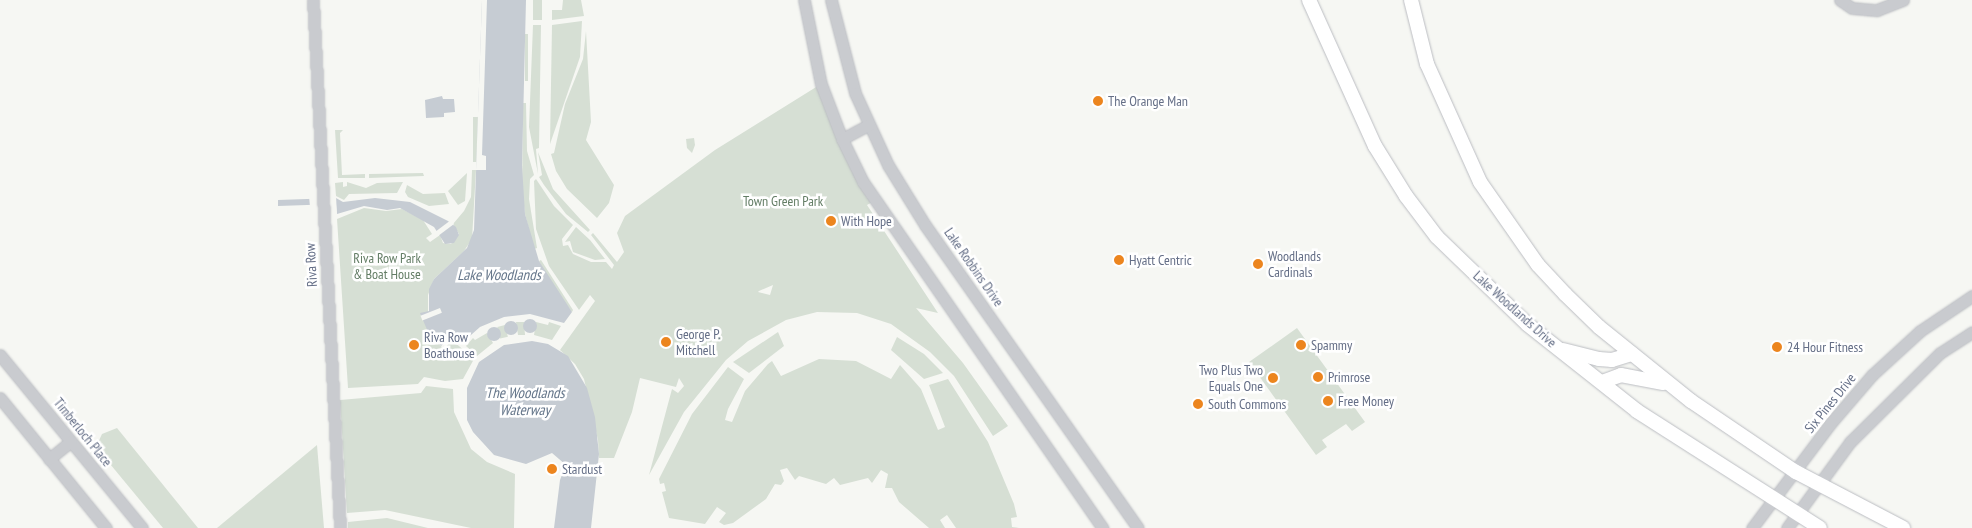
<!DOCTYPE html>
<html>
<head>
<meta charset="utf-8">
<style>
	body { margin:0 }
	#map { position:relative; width:1972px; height:528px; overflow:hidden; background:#f6f7f3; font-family:"PT Sans Narrow",sans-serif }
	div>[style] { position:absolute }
	.green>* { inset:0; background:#d6dfd4; transform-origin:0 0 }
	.water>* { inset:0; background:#c6ccd3 }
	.round { border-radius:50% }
	.pier>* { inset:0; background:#f6f7f3; transform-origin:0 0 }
	.roads { filter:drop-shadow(0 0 1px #bbbdc2) drop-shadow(0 0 1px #bbbdc2) }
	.minor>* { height:11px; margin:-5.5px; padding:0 5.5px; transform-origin:5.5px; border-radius:5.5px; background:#c9cbcf }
	.major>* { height:14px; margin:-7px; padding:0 7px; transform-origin:7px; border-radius:7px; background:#fff }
	.dots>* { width:14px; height:14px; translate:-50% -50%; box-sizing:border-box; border:2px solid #fff; border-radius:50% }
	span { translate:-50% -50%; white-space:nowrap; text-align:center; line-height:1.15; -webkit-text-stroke:5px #fff; paint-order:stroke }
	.poi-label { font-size:14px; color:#646e86 }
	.left { translate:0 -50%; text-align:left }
	.right { translate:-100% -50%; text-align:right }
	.park-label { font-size:14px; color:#637d65 }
	.street-label { font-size:14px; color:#646e86 }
	.water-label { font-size:15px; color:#65768a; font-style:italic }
</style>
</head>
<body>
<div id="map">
	<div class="green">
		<i style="left:533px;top:0;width:9px;height:20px"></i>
		<i style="clip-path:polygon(563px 0,581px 0,584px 16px,552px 20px,552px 10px,562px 10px)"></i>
		<i style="clip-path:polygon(582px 21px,580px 57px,550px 144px,552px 25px)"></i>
		<i style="clip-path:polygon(533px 25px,541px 25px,539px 148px,536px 149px,538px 174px,529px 127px)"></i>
		<i style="clip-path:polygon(586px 31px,591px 122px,586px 140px,614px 185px,609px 203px,597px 218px,567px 189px,556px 171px,551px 154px,554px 153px,565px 104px,583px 59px)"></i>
		<i style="left:525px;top:34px;width:3px;height:47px"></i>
		<i style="clip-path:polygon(evenodd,821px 84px,874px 201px,867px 205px,938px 313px,916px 308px,963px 363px,1008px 426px,993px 436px,954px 376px,930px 352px,891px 324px,857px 313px,817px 312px,786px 320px,748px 341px,726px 360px,684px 412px,649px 475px,672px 389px,678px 393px,684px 386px,679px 378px,676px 387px,640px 378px,632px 412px,614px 458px,599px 458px,598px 440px,584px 379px,575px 364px,560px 350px,595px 301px,590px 295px,579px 310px,549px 266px,536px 229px,534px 181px,536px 179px,554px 206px,573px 225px,562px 239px,563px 246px,568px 245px,573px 254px,591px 262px,606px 262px,612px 269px,614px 265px,591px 235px,593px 233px,617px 262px,624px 252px,617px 233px,625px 216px,715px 150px,821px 84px,773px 285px,770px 295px,758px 292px,759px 291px,773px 285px)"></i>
		<i style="clip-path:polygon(523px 103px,526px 103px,527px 151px,534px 175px,530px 179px,529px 199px,537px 248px,534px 249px,525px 214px,522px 189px)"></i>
		<i style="left:473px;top:117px;width:5px;height:45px"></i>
		<i style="clip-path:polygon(335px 130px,343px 130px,340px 133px,342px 175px,365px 174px,365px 178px,338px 178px)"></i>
		<i style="clip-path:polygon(694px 138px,695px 145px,692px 153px,687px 148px,686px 139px)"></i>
		<i style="clip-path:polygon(538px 152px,553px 189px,590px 230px,588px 232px,566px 214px,544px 185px,539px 177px,542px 175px)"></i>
		<i style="clip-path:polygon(472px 170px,476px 170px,472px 239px,464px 251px,434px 279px,428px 295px,428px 332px,432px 338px,444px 349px,452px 340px,474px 359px,463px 379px,445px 381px,424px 377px,418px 384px,348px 388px,337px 219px,364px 208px,386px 211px,402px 209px,423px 220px,432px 234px,426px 238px,430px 242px,440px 235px,443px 243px,451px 244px,459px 234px,453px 224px,464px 211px,471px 197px)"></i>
		<i style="clip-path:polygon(423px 173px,424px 176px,369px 178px,369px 174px)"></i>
		<i style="clip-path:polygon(467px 173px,465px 201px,458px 205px,448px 191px)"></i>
		<i style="clip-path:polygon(343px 182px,343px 187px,347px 186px,347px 182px,366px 188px,377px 183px,403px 182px,397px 193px,349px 194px,344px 200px,336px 196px,335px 183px)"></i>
		<i style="clip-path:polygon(407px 185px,423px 194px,445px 193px,449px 204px,429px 206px,408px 197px,405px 192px)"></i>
		<i style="clip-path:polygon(576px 227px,590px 240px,605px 259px,595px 260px,573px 252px,570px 241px,565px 242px)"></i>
		<i style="clip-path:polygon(541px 260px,573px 310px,572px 312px,551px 284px,539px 261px)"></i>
		<i style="clip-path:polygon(516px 322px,524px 322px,525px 335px,518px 335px)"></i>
		<i style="clip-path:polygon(536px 322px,548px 325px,549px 322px,561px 326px,552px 340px,534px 335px)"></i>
		<i style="left:505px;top:325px;width:12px;height:8px;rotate:76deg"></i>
		<i style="clip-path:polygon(1297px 328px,1365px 422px,1352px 431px,1346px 424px,1322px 440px,1327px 447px,1316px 455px,1249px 362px)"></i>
		<i style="clip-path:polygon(778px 332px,784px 346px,749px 373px,733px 362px)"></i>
		<i style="clip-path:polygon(487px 333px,493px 343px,477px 356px,466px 346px,473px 338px,475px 340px)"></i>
		<i style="clip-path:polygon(897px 337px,924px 354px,943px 373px,924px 379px,891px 350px)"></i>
		<i style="clip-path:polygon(819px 359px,856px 361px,891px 379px,900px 365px,921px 389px,938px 430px,945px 427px,929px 385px,948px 379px,988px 442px,1014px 504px,1017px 517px,1011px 518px,1012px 527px,1019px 528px,956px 528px,947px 515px,940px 520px,945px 528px,929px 528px,899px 502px,892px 488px,885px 488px,888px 474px,881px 470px,872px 483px,868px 478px,840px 485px,834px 478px,826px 484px,799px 476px,795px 480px,787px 468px,780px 470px,784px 481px,781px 485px,775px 484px,766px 499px,733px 523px,724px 525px,719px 522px,726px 513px,717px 507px,705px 524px,669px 518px,662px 492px,666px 491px,664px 483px,660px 484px,659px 479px,692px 414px,728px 367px,744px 379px,728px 409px,725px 420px,732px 422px,745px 391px,768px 364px,772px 361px,781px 376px)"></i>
		<i style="clip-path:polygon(426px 386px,453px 389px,454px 412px,471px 449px,487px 462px,515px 474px,514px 528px,471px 528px,385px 510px,347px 513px,340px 400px,421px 393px)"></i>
		<i style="clip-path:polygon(117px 428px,198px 528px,163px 528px,96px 447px,102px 434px)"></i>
		<i style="clip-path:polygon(317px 445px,324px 528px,217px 528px)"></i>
		<i style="clip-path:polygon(387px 518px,428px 528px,348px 528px,348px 522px)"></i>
	</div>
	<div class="water">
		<i style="clip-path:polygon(482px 0,526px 0,522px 165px,525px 214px,539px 261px,572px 312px,564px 323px,530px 314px,504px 317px,480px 327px,462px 343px,452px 335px,441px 346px,428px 332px,420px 313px,429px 311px,429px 289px,434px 279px,467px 248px,474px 230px)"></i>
		<i style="clip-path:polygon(442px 96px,443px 99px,454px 99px,455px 112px,444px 113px,444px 117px,426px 118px,425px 100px)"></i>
		<i style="clip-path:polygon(336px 198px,343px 202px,375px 198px,410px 202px,448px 221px,456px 227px,459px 235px,454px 243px,445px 244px,434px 227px,400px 208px,387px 210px,364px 206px,337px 214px,336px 204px,278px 206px,278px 200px)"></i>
		<i class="round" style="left:523px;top:319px;width:14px;height:14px"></i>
		<i class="round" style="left:504px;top:321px;width:14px;height:14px"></i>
		<i class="round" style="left:487px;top:327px;width:14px;height:14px"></i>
		<i style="clip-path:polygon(532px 341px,548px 344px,568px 356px,587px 388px,595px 417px,599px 454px,591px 528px,554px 528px,560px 480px,566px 465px,552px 453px,526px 464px,494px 455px,473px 432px,467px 420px,467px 388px,479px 362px,504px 345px)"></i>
	</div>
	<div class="pier">
		<i style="clip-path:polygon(482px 0,487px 0,482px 155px,486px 156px,486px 170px,476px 170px)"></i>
		<i style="clip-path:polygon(336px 195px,337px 217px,334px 206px,310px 207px,309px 196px)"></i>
		<i style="left:451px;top:220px;width:5px;height:20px;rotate:53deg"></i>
		<i style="left:440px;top:308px;width:5px;height:21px;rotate:68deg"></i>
	</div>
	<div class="roads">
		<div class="minor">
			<i style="left:313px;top:0;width:529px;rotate:87.07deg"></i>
			<i style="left:804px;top:0;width:86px;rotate:78.6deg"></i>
			<i style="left:821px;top:84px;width:59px;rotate:69.1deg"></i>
			<i style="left:842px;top:139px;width:48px;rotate:64deg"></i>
			<i style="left:863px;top:182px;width:421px;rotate:55.3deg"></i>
			<i style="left:831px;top:0;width:96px;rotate:75.5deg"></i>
			<i style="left:855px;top:93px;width:79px;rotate:65.4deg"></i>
			<i style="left:888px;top:165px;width:70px;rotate:58.3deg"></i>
			<i style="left:925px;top:225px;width:370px;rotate:54.9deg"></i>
			<i style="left:1840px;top:0;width:14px;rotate:34deg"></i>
			<i style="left:1852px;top:8px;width:25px;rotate:5deg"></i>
			<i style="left:1877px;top:10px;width:28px;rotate:-21deg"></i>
			<i style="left:842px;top:139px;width:30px;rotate:-28deg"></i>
			<i style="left:0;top:355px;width:224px;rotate:50.6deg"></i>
			<i style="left:0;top:398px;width:168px;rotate:50.8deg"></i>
			<i style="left:49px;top:459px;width:28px;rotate:-39deg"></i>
			<i style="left:1752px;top:528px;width:130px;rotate:-53.1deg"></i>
			<i style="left:1830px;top:424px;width:65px;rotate:-49.4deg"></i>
			<i style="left:1872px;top:375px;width:65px;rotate:-42.5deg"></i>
			<i style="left:1920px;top:331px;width:63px;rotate:-33.9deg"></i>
			<i style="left:1787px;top:528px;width:107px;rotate:-53.8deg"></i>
			<i style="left:1850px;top:442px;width:127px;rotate:-44.7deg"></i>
			<i style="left:1940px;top:353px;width:38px;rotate:-33deg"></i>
		</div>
		<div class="major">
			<i style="left:1309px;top:0;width:160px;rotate:65.7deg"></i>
			<i style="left:1375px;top:146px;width:59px;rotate:58.2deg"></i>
			<i style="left:1406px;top:196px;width:51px;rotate:52.9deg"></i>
			<i style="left:1437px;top:237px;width:125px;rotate:44deg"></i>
			<i style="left:1527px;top:324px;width:140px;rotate:38.3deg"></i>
			<i style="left:1637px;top:411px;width:217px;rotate:32.6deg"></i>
			<i style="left:1411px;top:0;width:66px;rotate:76deg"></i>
			<i style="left:1427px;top:64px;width:129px;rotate:65.8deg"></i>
			<i style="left:1480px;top:182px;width:101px;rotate:55.1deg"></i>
			<i style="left:1538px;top:265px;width:40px;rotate:47deg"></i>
			<i style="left:1565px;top:294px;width:47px;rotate:44.1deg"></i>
			<i style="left:1599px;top:327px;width:118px;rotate:38.8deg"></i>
			<i style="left:1691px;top:401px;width:127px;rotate:34.1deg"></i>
			<i style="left:1796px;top:472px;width:121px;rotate:27.6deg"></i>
			<i style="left:1563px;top:350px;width:37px;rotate:14deg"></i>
			<i style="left:1599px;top:359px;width:13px;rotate:4deg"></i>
			<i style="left:1612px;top:360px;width:21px;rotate:-17deg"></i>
			<i style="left:1602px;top:382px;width:20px;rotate:-20deg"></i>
			<i style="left:1621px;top:375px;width:43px;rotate:10.8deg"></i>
		</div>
	</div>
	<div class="dots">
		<i style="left:1098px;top:101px;background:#ec851e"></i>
		<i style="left:831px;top:221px;background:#ec851e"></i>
		<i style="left:1119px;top:260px;background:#ec851e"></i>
		<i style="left:1258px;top:264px;background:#ec851e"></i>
		<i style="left:666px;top:342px;background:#ec851e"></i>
		<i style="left:414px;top:345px;background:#ec851e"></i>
		<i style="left:1301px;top:345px;background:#ec851e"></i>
		<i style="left:1777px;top:347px;background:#ec851e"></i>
		<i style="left:1318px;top:377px;background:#ec851e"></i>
		<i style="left:1273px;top:378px;background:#ec851e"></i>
		<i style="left:1328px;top:401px;background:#ec851e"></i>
		<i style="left:1198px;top:404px;background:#ec851e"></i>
		<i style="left:552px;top:469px;background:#ec851e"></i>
	</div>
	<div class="poi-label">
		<span class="left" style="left:1108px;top:101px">The Orange Man</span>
		<span class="left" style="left:841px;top:221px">With Hope</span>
		<span class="left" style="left:1268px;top:264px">Woodlands<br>Cardinals</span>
		<span class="left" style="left:1129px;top:260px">Hyatt Centric</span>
		<span class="left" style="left:676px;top:342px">George P.<br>Mitchell</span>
		<span class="left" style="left:424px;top:345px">Riva Row<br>Boathouse</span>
		<span class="left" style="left:1311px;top:345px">Spammy</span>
		<span class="left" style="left:1787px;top:347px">24 Hour Fitness</span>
		<span class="right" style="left:1263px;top:378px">Two Plus Two<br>Equals One</span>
		<span class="left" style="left:1328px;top:377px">Primrose</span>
		<span class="left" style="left:1338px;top:401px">Free Money</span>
		<span class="left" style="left:1208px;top:404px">South Commons</span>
		<span class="left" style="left:562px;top:469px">Stardust</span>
	</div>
	<div class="park-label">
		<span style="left:783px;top:201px">Town Green Park</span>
		<span style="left:387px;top:266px">Riva Row Park<br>&amp; Boat House</span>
	</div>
	<div class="street-label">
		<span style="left:311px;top:265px;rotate:-93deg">Riva Row</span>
		<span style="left:974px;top:267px;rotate:55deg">Lake Robbins Drive</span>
		<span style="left:1515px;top:309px;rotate:42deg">Lake Woodlands Drive</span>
		<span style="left:1830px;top:403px;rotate:-51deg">Six Pines Drive</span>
		<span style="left:83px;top:432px;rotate:51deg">Timberloch Place</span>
	</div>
	<div class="water-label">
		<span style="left:499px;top:275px">Lake Woodlands</span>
		<span style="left:525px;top:401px">The Woodlands<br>Waterway</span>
	</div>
</div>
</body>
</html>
